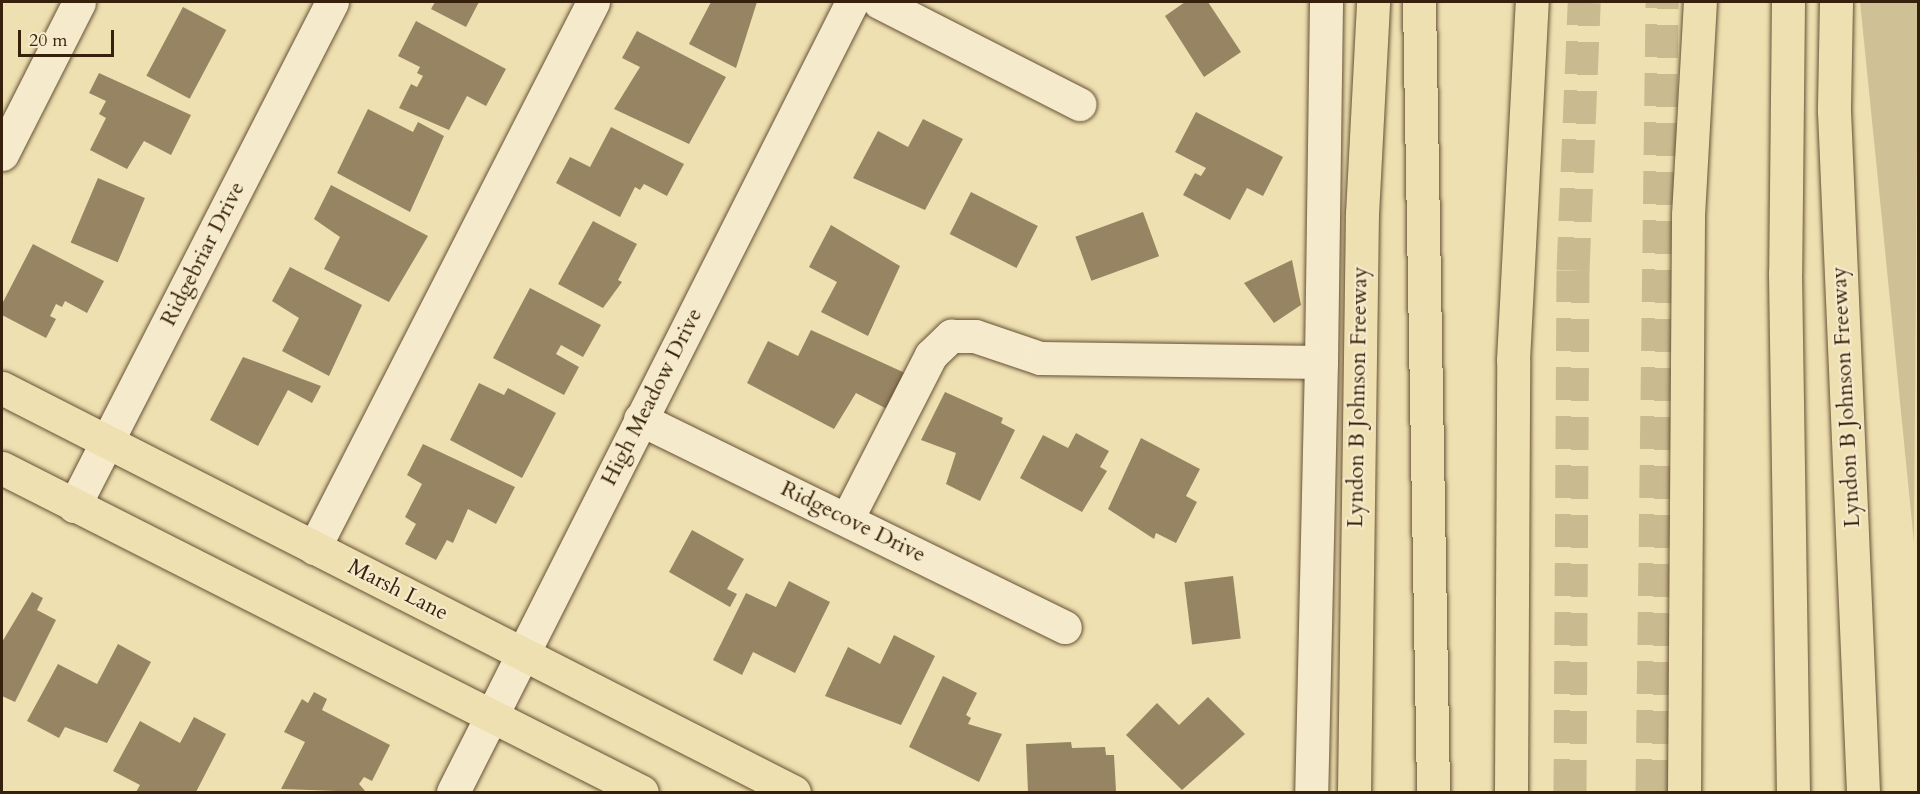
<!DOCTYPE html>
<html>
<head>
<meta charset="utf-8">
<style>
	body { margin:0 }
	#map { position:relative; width:1920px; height:794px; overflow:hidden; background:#efe0b1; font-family:Cardo,serif }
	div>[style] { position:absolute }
	.green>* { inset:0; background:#d0c095 }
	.building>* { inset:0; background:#978462; transform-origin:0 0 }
	.highway-tunnel>* { height:33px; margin-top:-16.5px; transform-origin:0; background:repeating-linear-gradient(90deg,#caba90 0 33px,transparent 0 49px) }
	.roads { filter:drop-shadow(0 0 2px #665135) drop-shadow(0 0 2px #665135) }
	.minor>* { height:33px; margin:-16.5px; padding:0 16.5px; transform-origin:16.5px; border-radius:16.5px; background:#f5ebcc }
	.major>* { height:33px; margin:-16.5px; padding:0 16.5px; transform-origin:16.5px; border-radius:16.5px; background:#efe0b1 }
	.highway>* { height:33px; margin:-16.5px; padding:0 16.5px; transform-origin:16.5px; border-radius:16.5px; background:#efe0b1 }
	span { translate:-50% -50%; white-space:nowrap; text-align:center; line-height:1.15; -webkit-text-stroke:4.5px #f5ebcc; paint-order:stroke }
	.street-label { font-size:22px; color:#38210c }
	.frame { position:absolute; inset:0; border:3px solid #38210c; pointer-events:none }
	.scale { position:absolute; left:18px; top:30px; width:96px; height:27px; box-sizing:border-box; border:3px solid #38210c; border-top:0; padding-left:8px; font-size:18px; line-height:21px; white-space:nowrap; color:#38210c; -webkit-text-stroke:4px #f5ebcc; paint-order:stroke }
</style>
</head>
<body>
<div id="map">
	<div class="green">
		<i style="clip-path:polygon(1860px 2px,1918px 2px,1914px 543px,1882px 220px)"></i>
	</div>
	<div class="building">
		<i style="clip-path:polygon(435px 2px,479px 2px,466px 27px,431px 9px)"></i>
		<i style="clip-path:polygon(711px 2px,757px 2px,736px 68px,689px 44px)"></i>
		<i style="clip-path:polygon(1185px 2px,1208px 2px,1241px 52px,1204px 77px,1165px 16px)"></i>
		<i style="left:183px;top:7px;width:49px;height:78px;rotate:28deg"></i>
		<i style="clip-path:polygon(416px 21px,506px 69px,486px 106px,467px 96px,449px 130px,399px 108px,411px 84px,417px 87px,423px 76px,417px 73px,420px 67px,398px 56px)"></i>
		<i style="clip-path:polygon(637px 31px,726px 77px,689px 144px,614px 109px,640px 67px,622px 58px)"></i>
		<i style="clip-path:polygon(99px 73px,191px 115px,171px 155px,144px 141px,127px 169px,90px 150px,106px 118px,99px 114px,106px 101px,89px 93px)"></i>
		<i style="clip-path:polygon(368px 109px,413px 132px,418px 122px,444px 136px,410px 212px,337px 173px)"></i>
		<i style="clip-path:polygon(1196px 112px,1283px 157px,1263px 196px,1247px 188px,1230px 220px,1183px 195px,1195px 173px,1201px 176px,1206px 168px,1175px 152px)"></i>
		<i style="clip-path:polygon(923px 119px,963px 139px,925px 210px,853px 178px,878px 131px,908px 147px)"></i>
		<i style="clip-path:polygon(611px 127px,684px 164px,667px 196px,644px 184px,640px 190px,635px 187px,620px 217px,556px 183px,570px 157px,590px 167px)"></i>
		<i style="left:98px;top:178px;width:51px;height:70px;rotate:23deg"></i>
		<i style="clip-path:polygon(331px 185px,428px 236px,389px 302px,324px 269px,340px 237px,314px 219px)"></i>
		<i style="left:971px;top:192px;width:75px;height:47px;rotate:27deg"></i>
		<i style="left:1143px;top:212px;width:47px;height:72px;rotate:70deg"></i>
		<i style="clip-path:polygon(593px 221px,637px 244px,618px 280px,622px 282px,603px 308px,558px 284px)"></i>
		<i style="clip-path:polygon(831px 225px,900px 266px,868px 336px,821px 312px,837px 282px,809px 267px)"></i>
		<i style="clip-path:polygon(33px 244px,104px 281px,87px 313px,65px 301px,62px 307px,56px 304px,50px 316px,56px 319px,46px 338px,2px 315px,2px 304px)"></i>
		<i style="clip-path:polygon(1292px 260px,1301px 305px,1274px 323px,1244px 283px)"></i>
		<i style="clip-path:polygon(290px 267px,362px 305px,329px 376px,282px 351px,299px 318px,272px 301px)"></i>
		<i style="clip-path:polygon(530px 288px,601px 325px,583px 357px,561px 345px,556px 354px,579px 367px,564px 395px,493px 358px)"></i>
		<i style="clip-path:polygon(811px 330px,905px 373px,887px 409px,856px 393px,834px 429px,747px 383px,768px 341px,798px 356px)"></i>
		<i style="clip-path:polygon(243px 357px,321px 386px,312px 403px,288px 390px,258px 446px,210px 420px)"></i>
		<i style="clip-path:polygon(479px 383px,504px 395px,508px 388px,556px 413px,522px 478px,450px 440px)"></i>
		<i style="clip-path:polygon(945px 392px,1003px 418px,1001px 423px,1015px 430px,980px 501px,946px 484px,956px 453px,921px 440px)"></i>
		<i style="clip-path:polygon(1076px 433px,1109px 451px,1100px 467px,1107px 471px,1082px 512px,1020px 478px,1043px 435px,1068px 448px)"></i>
		<i style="clip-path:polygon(1141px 438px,1200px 469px,1186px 496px,1197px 502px,1176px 543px,1156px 533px,1154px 539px,1108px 509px)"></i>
		<i style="clip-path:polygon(423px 444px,515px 487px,496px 524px,468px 509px,453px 543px,447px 540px,436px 560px,405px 544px,416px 524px,405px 517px,422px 484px,407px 475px)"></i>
		<i style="clip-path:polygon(692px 530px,744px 559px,727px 589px,737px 594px,730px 607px,669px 572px)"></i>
		<i style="left:1233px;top:576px;width:63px;height:49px;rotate:83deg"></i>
		<i style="clip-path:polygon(789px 581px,830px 602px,795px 673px,753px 652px,742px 675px,713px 660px,746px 593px,776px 607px)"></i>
		<i style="clip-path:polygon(32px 592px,43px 598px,37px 610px,56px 620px,15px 702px,2px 696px,2px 642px)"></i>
		<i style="clip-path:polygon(894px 635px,935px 656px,901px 725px,825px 696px,848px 647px,880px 664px)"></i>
		<i style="clip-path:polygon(118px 644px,151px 662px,107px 743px,65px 727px,59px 738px,27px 721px,58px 664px,97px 684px)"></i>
		<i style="clip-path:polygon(943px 676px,977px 693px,966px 715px,971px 718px,968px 724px,1002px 734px,979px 782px,909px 747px)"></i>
		<i style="clip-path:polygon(314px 692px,327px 699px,322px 710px,390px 745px,372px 781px,364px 777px,359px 784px,366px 792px,281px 789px,305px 742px,284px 732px,302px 699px,308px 703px)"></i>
		<i style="clip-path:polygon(1208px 697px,1245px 734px,1182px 790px,1126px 735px,1157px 703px,1179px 725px)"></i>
		<i style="clip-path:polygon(194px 717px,226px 734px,196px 792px,136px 792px,140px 785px,113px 771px,140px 721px,180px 743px)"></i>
		<i style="clip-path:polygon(1071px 742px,1072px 748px,1105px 747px,1106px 755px,1114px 755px,1116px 791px,1028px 792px,1026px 744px)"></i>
	</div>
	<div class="highway-tunnel">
		<i style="left:1570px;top:792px;width:522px;rotate:-89.67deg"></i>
		<i style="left:1573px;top:270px;width:268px;rotate:-87.6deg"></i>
		<i style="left:1652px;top:792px;width:790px;rotate:-89.27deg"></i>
	</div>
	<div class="roads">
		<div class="minor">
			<i style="left:879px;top:2px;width:225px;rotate:27deg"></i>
			<i style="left:2px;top:154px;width:170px;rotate:-63.1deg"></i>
			<i style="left:1321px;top:362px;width:360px;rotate:-89.2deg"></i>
			<i style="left:640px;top:419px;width:473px;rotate:26.1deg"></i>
			<i style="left:74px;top:506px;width:566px;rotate:-62.89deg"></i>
			<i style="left:847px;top:519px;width:184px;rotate:-62.9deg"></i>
			<i style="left:931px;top:355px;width:28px;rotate:-44deg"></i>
			<i style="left:951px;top:336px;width:24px"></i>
			<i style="left:975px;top:336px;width:69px;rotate:18.7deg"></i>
			<i style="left:1040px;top:358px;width:281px;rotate:0.8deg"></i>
			<i style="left:1321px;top:362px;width:430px;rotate:91.3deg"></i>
			<i style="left:314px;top:548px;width:613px;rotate:-62.93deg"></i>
			<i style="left:453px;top:792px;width:885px;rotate:-63.2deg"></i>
		</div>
		<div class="major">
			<i style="left:1836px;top:2px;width:109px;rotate:91.1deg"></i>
			<i style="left:1834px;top:111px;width:682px;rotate:87.56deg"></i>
			<i style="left:2px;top:388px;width:889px;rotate:27.03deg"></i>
			<i style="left:2px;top:468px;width:717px;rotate:26.85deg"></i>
			<i style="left:1354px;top:792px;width:578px;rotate:-89.21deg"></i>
			<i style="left:1362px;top:214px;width:212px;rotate:-87deg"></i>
		</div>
		<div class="highway">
			<i style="left:1419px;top:2px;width:790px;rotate:88.98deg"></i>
			<i style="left:1788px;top:2px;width:271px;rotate:90.6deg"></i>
			<i style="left:1785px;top:273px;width:519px;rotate:89.12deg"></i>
			<i style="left:1511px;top:792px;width:432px;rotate:-89.7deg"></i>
			<i style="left:1513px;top:360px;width:359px;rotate:-87deg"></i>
			<i style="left:1684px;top:792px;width:577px;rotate:-89.6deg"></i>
			<i style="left:1688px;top:215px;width:213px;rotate:-86.8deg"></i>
		</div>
	</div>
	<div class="street-label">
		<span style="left:203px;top:254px;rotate:-63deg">Ridgebriar Drive</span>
		<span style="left:652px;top:397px;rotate:-63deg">High Meadow Drive</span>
		<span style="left:1358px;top:397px;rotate:-89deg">Lyndon B Johnson Freeway</span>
		<span style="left:1846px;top:397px;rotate:-93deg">Lyndon B Johnson Freeway</span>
		<span style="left:853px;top:522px;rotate:26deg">Ridgecove Drive</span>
		<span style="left:398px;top:590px;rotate:27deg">Marsh Lane</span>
	</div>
	<div class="frame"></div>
	<div class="scale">20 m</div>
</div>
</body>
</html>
